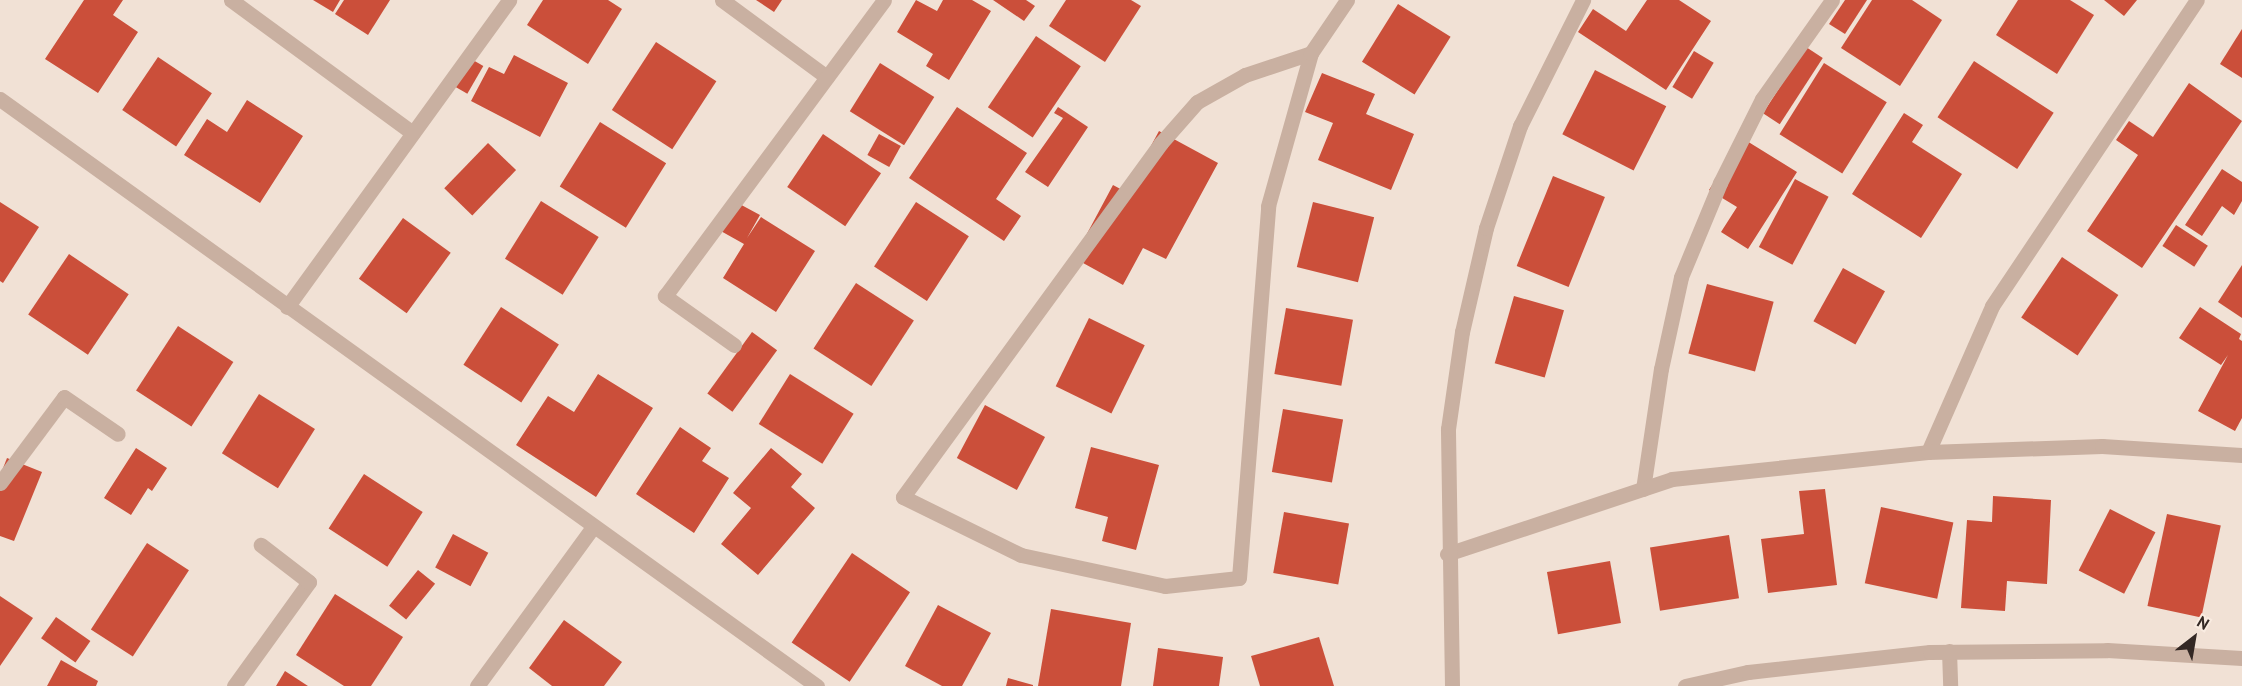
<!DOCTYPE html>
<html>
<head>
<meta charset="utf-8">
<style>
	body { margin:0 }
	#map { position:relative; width:2242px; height:686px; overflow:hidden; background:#f1e1d5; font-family:"PT Sans",sans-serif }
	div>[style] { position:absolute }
	.building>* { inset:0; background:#cb4f3a; transform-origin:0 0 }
	.minor>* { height:15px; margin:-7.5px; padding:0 7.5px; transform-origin:7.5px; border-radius:7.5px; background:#c9b0a1 }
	span { translate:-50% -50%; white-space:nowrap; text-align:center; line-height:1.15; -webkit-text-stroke:4.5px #f9ece1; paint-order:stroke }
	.north { position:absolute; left:2164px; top:608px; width:60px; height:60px; -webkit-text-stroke:4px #f9ece1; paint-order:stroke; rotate:31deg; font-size:16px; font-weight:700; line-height:24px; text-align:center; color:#332824 }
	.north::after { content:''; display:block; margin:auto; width:21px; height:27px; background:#332824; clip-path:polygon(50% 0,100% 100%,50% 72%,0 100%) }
</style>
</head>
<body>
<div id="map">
	<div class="building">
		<i style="clip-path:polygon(84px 0,123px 0,113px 15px,138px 32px,98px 93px,45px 59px)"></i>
		<i style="clip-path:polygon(313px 0,340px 0,333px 12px)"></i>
		<i style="clip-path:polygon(344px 0,390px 0,368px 35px,335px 14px)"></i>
		<i style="clip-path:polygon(543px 0,608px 0,622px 9px,588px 64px,527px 25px)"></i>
		<i style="clip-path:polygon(756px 0,782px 0,774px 12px)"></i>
		<i style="clip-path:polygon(916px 0,937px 11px,943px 0,972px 0,991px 11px,949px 80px,926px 66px,933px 54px,897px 32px)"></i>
		<i style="clip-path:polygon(993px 0,1026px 0,1035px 6px,1024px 21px)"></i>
		<i style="clip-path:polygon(1066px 0,1131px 0,1141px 6px,1105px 62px,1049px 26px)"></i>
		<i style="clip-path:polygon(1647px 0,1679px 0,1711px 21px,1666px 90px,1578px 32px,1593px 9px,1626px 31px)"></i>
		<i style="clip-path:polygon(1845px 0,1867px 0,1845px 34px,1829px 24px)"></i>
		<i style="clip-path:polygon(1872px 0,1912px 0,1942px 20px,1900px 86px,1841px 48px)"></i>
		<i style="clip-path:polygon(2018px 0,2070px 0,2094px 15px,2057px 74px,1996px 35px)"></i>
		<i style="clip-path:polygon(2104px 0,2137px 0,2124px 16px)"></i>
		<i style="left:1398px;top:4px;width:62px;height:68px;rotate:32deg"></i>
		<i style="clip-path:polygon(2242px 29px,2242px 78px,2220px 64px)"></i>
		<i style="left:1036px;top:36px;width:54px;height:86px;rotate:34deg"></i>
		<i style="left:656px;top:42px;width:72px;height:81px;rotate:33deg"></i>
		<i style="left:1806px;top:47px;width:20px;height:79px;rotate:33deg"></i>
		<i style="left:1694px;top:51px;width:23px;height:42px;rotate:31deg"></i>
		<i style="clip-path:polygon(514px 55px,568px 83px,540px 137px,471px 101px,489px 67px,504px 74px)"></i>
		<i style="left:466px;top:56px;width:20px;height:32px;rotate:30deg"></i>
		<i style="left:158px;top:57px;width:65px;height:64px;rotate:34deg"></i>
		<i style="left:1974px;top:61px;width:95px;height:67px;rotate:33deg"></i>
		<i style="left:880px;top:63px;width:64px;height:57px;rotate:32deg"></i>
		<i style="left:1824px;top:63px;width:74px;height:84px;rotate:32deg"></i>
		<i style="left:1595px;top:70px;width:80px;height:72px;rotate:27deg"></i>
		<i style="clip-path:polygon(1322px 73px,1375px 94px,1366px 114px,1414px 134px,1391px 190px,1318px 160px,1333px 123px,1305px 112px)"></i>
		<i style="clip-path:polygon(2189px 83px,2242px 121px,2142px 268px,2087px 231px,2138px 155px,2116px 140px,2129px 121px,2153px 137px)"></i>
		<i style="clip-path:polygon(247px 100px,303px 136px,260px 203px,184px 155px,207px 119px,227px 132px)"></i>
		<i style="clip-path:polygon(957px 107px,1027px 153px,996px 199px,1021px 216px,1004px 241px,909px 178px)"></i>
		<i style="clip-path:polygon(1058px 107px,1088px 127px,1048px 187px,1025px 172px,1063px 118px,1054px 113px)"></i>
		<i style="clip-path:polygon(1904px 113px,1923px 125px,1912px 142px,1962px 174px,1921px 238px,1852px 194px)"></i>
		<i style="left:600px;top:122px;width:78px;height:76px;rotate:32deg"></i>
		<i style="clip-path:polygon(1159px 131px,1218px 163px,1166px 259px,1143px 248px,1123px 285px,1074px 258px,1113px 185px,1126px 192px)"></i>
		<i style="left:823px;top:134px;width:70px;height:64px;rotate:34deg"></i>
		<i style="left:879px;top:134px;width:25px;height:24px;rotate:29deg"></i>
		<i style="clip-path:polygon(1742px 138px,1797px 172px,1748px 249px,1721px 232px,1737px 207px,1709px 190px)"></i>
		<i style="left:488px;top:143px;width:39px;height:63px;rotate:44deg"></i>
		<i style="clip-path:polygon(2222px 169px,2242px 182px,2242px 201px,2234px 215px,2222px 206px,2202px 236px,2185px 225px)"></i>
		<i style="left:1553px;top:176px;width:56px;height:97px;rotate:22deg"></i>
		<i style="left:1795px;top:179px;width:38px;height:77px;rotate:28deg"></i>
		<i style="left:541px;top:201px;width:68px;height:68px;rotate:32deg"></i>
		<i style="clip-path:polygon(734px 201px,760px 215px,747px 238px,761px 217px,815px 251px,776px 312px,723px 278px,744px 244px,719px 230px)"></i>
		<i style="clip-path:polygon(0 202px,39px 227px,3px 283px,0 281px)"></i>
		<i style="left:916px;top:202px;width:63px;height:77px;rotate:33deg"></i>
		<i style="left:1313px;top:202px;width:63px;height:67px;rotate:14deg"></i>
		<i style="left:403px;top:218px;width:59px;height:75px;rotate:36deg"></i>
		<i style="left:2176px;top:225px;width:38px;height:25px;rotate:33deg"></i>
		<i style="left:69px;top:254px;width:72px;height:73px;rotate:34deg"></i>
		<i style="left:2062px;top:257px;width:68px;height:73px;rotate:34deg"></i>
		<i style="clip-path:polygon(2242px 265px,2242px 318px,2218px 302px)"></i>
		<i style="left:1843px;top:268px;width:48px;height:61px;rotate:29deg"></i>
		<i style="left:856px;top:283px;width:69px;height:78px;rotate:33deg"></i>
		<i style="left:1707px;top:284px;width:69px;height:72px;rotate:15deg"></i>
		<i style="left:1514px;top:296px;width:52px;height:70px;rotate:16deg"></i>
		<i style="left:501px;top:307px;width:69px;height:69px;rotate:33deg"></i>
		<i style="clip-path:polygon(2200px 307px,2241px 334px,2239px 339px,2242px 341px,2242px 418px,2235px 431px,2198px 411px,2228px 355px,2221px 365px,2179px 338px)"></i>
		<i style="left:1286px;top:308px;width:68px;height:67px;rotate:10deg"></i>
		<i style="left:1089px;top:318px;width:62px;height:76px;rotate:26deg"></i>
		<i style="left:178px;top:326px;width:66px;height:77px;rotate:33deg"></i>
		<i style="left:752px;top:332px;width:31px;height:76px;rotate:36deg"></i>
		<i style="clip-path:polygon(598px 374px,653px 408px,596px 497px,516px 445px,548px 396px,574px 412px)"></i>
		<i style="left:790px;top:374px;width:75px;height:59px;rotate:32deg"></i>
		<i style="left:259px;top:394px;width:66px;height:70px;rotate:32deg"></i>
		<i style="left:985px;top:405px;width:68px;height:60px;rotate:28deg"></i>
		<i style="left:1283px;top:409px;width:61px;height:64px;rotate:10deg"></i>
		<i style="clip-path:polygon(680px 427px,711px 448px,702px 461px,729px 478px,694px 533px,636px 494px)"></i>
		<i style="clip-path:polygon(1091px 447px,1159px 465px,1136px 550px,1102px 541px,1108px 517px,1075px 508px)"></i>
		<i style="clip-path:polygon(136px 448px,167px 468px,152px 491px,148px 488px,131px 515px,104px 498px)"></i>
		<i style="clip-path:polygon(771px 448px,802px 474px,791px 487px,815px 508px,758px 575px,721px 544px,751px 508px,733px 493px)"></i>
		<i style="clip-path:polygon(7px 458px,42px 472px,14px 541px,0 536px,0 476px)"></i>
		<i style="left:364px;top:474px;width:70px;height:65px;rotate:33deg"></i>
		<i style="clip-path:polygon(1825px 489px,1837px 585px,1768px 593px,1761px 539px,1804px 534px,1799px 491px)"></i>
		<i style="clip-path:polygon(1993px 496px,2051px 500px,2047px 584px,2007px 581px,2005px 611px,1961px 608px,1967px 520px,1992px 522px)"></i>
		<i style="left:1881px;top:507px;width:74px;height:78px;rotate:12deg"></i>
		<i style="left:2110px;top:509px;width:51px;height:69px;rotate:27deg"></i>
		<i style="left:1284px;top:512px;width:66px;height:62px;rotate:10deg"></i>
		<i style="left:2167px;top:514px;width:55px;height:94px;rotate:12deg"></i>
		<i style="left:453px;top:534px;width:40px;height:38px;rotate:28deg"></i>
		<i style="left:1729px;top:535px;width:64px;height:80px;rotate:81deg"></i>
		<i style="left:147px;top:543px;width:50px;height:103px;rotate:33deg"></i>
		<i style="left:852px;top:553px;width:70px;height:108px;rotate:34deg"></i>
		<i style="left:1610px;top:561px;width:63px;height:64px;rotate:80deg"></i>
		<i style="left:418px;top:570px;width:22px;height:46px;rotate:39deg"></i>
		<i style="clip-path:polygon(335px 594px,403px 637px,371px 686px,344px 686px,296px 655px)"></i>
		<i style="clip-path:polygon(0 596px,33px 618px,0 666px)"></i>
		<i style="clip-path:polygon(938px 605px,991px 633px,962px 686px,942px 686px,905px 666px)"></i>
		<i style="clip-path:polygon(1051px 609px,1131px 623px,1121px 686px,1038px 686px)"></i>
		<i style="left:56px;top:617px;width:42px;height:26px;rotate:35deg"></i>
		<i style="clip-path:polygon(564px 620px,622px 662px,604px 686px,552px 686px,529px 668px)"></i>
		<i style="clip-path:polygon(1319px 637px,1334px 686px,1260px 686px,1251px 656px)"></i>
		<i style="clip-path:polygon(1158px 648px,1223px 657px,1219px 686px,1153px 686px)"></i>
		<i style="clip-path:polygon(61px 660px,98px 681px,96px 686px,47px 686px)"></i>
		<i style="clip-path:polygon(285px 671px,308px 686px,276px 686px)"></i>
		<i style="clip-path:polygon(1008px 678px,1033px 685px,1033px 686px,1006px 686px)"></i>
	</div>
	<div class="minor">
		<i style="left:231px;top:0;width:225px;rotate:36.2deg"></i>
		<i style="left:722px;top:0;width:130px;rotate:36.3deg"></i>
		<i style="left:1311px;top:53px;width:70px;rotate:161.6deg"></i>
		<i style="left:1245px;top:75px;width:55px;rotate:150.6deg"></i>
		<i style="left:1197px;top:102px;width:55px;rotate:131.3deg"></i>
		<i style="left:1161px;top:143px;width:438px;rotate:126.1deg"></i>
		<i style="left:903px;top:497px;width:131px;rotate:26.2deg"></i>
		<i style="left:1021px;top:555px;width:147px;rotate:12.1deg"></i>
		<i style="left:1165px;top:586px;width:74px;rotate:-6.2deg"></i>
		<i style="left:1239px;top:578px;width:373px;rotate:-85.5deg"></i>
		<i style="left:1268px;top:206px;width:159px;rotate:-74.3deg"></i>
		<i style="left:1311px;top:53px;width:64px;rotate:-55.8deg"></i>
		<i style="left:0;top:99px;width:1006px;rotate:35.7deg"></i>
		<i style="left:287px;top:307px;width:379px;rotate:-54.1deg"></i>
		<i style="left:734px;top:345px;width:85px;rotate:-144.6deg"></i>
		<i style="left:665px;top:296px;width:368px;rotate:-53.5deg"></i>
		<i style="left:1928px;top:452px;width:159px;rotate:-66.3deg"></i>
		<i style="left:1992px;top:306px;width:368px;rotate:-56.2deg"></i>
		<i style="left:0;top:483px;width:107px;rotate:-53.3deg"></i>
		<i style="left:64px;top:397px;width:65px;rotate:34.4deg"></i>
		<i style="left:1643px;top:489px;width:121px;rotate:-81.5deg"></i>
		<i style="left:1661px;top:369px;width:94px;rotate:-77.7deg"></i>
		<i style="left:1681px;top:277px;width:102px;rotate:-67.5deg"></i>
		<i style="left:1720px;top:183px;width:94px;rotate:-63.4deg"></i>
		<i style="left:1762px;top:99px;width:121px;rotate:-54.7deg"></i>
		<i style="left:1447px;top:554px;width:237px;rotate:-18.4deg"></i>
		<i style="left:1672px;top:479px;width:257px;rotate:-6deg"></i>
		<i style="left:1928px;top:452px;width:174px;rotate:-2deg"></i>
		<i style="left:2102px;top:446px;width:140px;rotate:3.7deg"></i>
		<i style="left:1949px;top:651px;width:35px;rotate:88deg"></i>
		<i style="left:234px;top:686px;width:128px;rotate:-54.2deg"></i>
		<i style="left:309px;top:582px;width:61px;rotate:-142.4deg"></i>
		<i style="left:477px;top:686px;width:197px;rotate:-53.9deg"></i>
		<i style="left:1452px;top:686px;width:257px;rotate:-90.9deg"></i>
		<i style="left:1448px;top:429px;width:98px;rotate:-81.8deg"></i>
		<i style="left:1462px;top:332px;width:107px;rotate:-77deg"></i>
		<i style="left:1486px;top:228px;width:108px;rotate:-71.6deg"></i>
		<i style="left:1520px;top:126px;width:141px;rotate:-63.4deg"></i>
		<i style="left:1685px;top:686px;width:65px;rotate:-12.5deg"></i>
		<i style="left:1748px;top:672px;width:183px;rotate:-6.3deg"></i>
		<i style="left:1930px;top:652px;width:177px;rotate:-0.6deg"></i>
		<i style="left:2107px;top:650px;width:135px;rotate:3.4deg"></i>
	</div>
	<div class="north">N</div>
</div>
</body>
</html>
